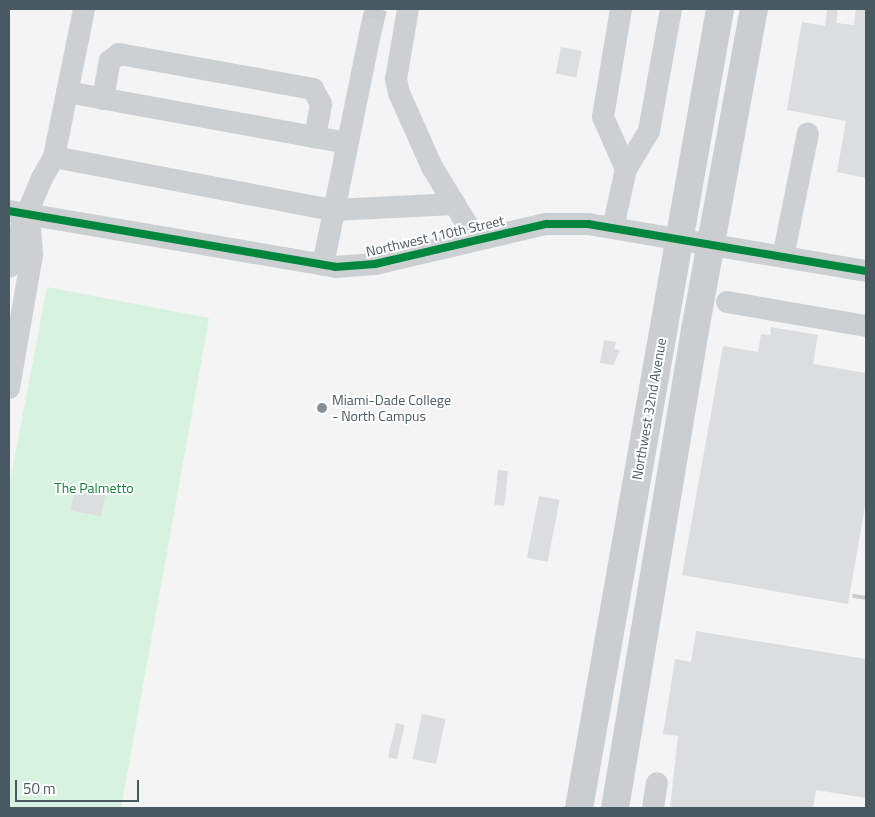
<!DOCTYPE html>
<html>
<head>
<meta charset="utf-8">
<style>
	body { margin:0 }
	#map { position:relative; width:875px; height:817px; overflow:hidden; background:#f4f4f4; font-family:"Titillium Web",sans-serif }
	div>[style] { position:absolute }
	.green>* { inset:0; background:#d7f3df }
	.building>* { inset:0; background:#dbddde; transform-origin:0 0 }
	.minor-tunnel>* { height:22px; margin-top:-11px; transform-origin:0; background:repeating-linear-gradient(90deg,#c9cdd0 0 22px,transparent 0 33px) }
	.minor>* { height:22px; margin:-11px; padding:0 11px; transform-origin:11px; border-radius:11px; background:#cdd0d2 }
	.major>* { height:28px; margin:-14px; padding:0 14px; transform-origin:14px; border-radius:14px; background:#caced0 }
	.rail>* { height:4px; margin:-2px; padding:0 2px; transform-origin:2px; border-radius:2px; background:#c8cacc }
	.cycleway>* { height:8px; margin:-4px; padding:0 4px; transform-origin:4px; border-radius:4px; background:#00873e }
	.dots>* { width:14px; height:14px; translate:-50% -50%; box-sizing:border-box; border:2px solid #fff; border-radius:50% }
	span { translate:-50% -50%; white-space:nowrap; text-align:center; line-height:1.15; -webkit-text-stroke:4px #fff; paint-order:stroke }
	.street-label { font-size:14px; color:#495962 }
	.poi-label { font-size:14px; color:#495962 }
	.left { translate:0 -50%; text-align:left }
	.park-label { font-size:14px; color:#12853b }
	.frame { position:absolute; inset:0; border:10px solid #495962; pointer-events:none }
	.scale { position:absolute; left:15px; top:780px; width:124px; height:22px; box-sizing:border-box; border:2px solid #495962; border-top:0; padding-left:6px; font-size:15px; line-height:18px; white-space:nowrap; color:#495962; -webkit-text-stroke:4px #fff; paint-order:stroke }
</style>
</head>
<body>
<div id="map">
	<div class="green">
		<i style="clip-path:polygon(47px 287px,209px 318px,121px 808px,9px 808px,9px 487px)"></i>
	</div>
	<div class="building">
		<i style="clip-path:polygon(827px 9px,838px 9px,836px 23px,854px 25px,856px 9px,866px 9px,866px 178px,837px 172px,846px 121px,787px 110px,802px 22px,825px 26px)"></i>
		<i style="left:561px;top:47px;width:21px;height:27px;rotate:11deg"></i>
		<i style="clip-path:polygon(771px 327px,818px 335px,813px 364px,866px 373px,866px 500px,848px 604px,682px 575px,723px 346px,758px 352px,761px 334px,770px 335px)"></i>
		<i style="clip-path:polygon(604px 340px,616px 342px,614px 349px,620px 350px,613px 365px,600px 363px)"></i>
		<i style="left:498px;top:470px;width:10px;height:35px;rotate:6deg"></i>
		<i style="left:75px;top:488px;width:31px;height:23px;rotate:11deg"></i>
		<i style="left:539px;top:496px;width:21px;height:63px;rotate:11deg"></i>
		<i style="clip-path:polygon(696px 631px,866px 659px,866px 798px,816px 790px,813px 808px,670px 808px,678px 736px,663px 734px,675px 659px,691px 662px)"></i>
		<i style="left:422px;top:714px;width:24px;height:46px;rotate:12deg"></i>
		<i style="left:396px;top:723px;width:9px;height:35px;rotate:13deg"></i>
	</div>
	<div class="minor-tunnel">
		<i style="left:371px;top:29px;width:21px;rotate:-76deg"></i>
	</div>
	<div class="minor">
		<i style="left:408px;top:9px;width:71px;rotate:99.7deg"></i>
		<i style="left:396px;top:79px;width:14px;rotate:78deg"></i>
		<i style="left:399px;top:93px;width:81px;rotate:66deg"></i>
		<i style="left:432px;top:167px;width:84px;rotate:58.6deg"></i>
		<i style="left:621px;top:9px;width:109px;rotate:99.5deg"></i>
		<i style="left:603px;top:117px;width:57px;rotate:66.1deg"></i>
		<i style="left:67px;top:92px;width:285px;rotate:10.3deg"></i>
		<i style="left:103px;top:99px;width:39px;rotate:-80deg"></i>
		<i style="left:110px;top:61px;width:11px;rotate:-38deg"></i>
		<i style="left:119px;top:54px;width:197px;rotate:10.2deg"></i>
		<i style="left:313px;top:89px;width:17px;rotate:62deg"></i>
		<i style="left:321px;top:104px;width:34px;rotate:100deg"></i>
		<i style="left:54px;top:157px;width:284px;rotate:10.8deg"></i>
		<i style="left:333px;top:210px;width:122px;rotate:-2.8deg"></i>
		<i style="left:9px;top:211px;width:331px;rotate:9.7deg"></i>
		<i style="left:335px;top:267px;width:40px;rotate:-4.3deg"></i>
		<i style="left:375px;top:264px;width:176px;rotate:-13.2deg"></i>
		<i style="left:546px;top:224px;width:42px"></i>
		<i style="left:588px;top:224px;width:282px;rotate:9.6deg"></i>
		<i style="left:613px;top:228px;width:60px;rotate:-77.6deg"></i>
		<i style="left:626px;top:169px;width:44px;rotate:-58.8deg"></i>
		<i style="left:649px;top:131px;width:124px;rotate:-79.8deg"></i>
		<i style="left:783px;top:257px;width:126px;rotate:-78.6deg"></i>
		<i style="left:323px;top:265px;width:241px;rotate:-78.5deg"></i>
		<i style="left:9px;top:267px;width:15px;rotate:-82deg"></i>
		<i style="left:11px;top:252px;width:80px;rotate:-67.3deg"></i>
		<i style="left:42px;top:178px;width:24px;rotate:-60deg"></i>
		<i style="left:54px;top:157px;width:151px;rotate:-78.5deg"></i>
		<i style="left:727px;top:302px;width:141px;rotate:9.8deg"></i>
		<i style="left:9px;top:388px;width:135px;rotate:-80.2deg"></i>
		<i style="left:32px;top:255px;width:39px;rotate:-94deg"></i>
		<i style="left:653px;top:808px;width:25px;rotate:-81deg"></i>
	</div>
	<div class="major">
		<i style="left:579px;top:808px;width:811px;rotate:-79.99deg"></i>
		<i style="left:615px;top:808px;width:485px;rotate:-80.5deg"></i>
		<i style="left:695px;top:330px;width:326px;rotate:-79.6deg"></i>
	</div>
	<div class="rail">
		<i style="left:854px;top:596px;width:12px;rotate:9deg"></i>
	</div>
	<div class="cycleway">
		<i style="left:9px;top:211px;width:331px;rotate:9.7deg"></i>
		<i style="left:335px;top:267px;width:40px;rotate:-4.3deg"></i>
		<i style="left:375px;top:264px;width:176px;rotate:-13.2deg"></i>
		<i style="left:546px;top:224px;width:42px"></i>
		<i style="left:588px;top:224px;width:282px;rotate:9.6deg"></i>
	</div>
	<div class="dots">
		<i style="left:322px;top:408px;background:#858f95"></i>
	</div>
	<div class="street-label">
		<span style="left:435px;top:236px;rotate:-13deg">Northwest 110th Street</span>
		<span style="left:649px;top:409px;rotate:-80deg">Northwest 32nd Avenue</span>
	</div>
	<div class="poi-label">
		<span class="left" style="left:332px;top:408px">Miami-Dade College<br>- North Campus</span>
	</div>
	<div class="park-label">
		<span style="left:94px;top:488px">The Palmetto</span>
	</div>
	<div class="frame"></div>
	<div class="scale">50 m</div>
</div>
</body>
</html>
